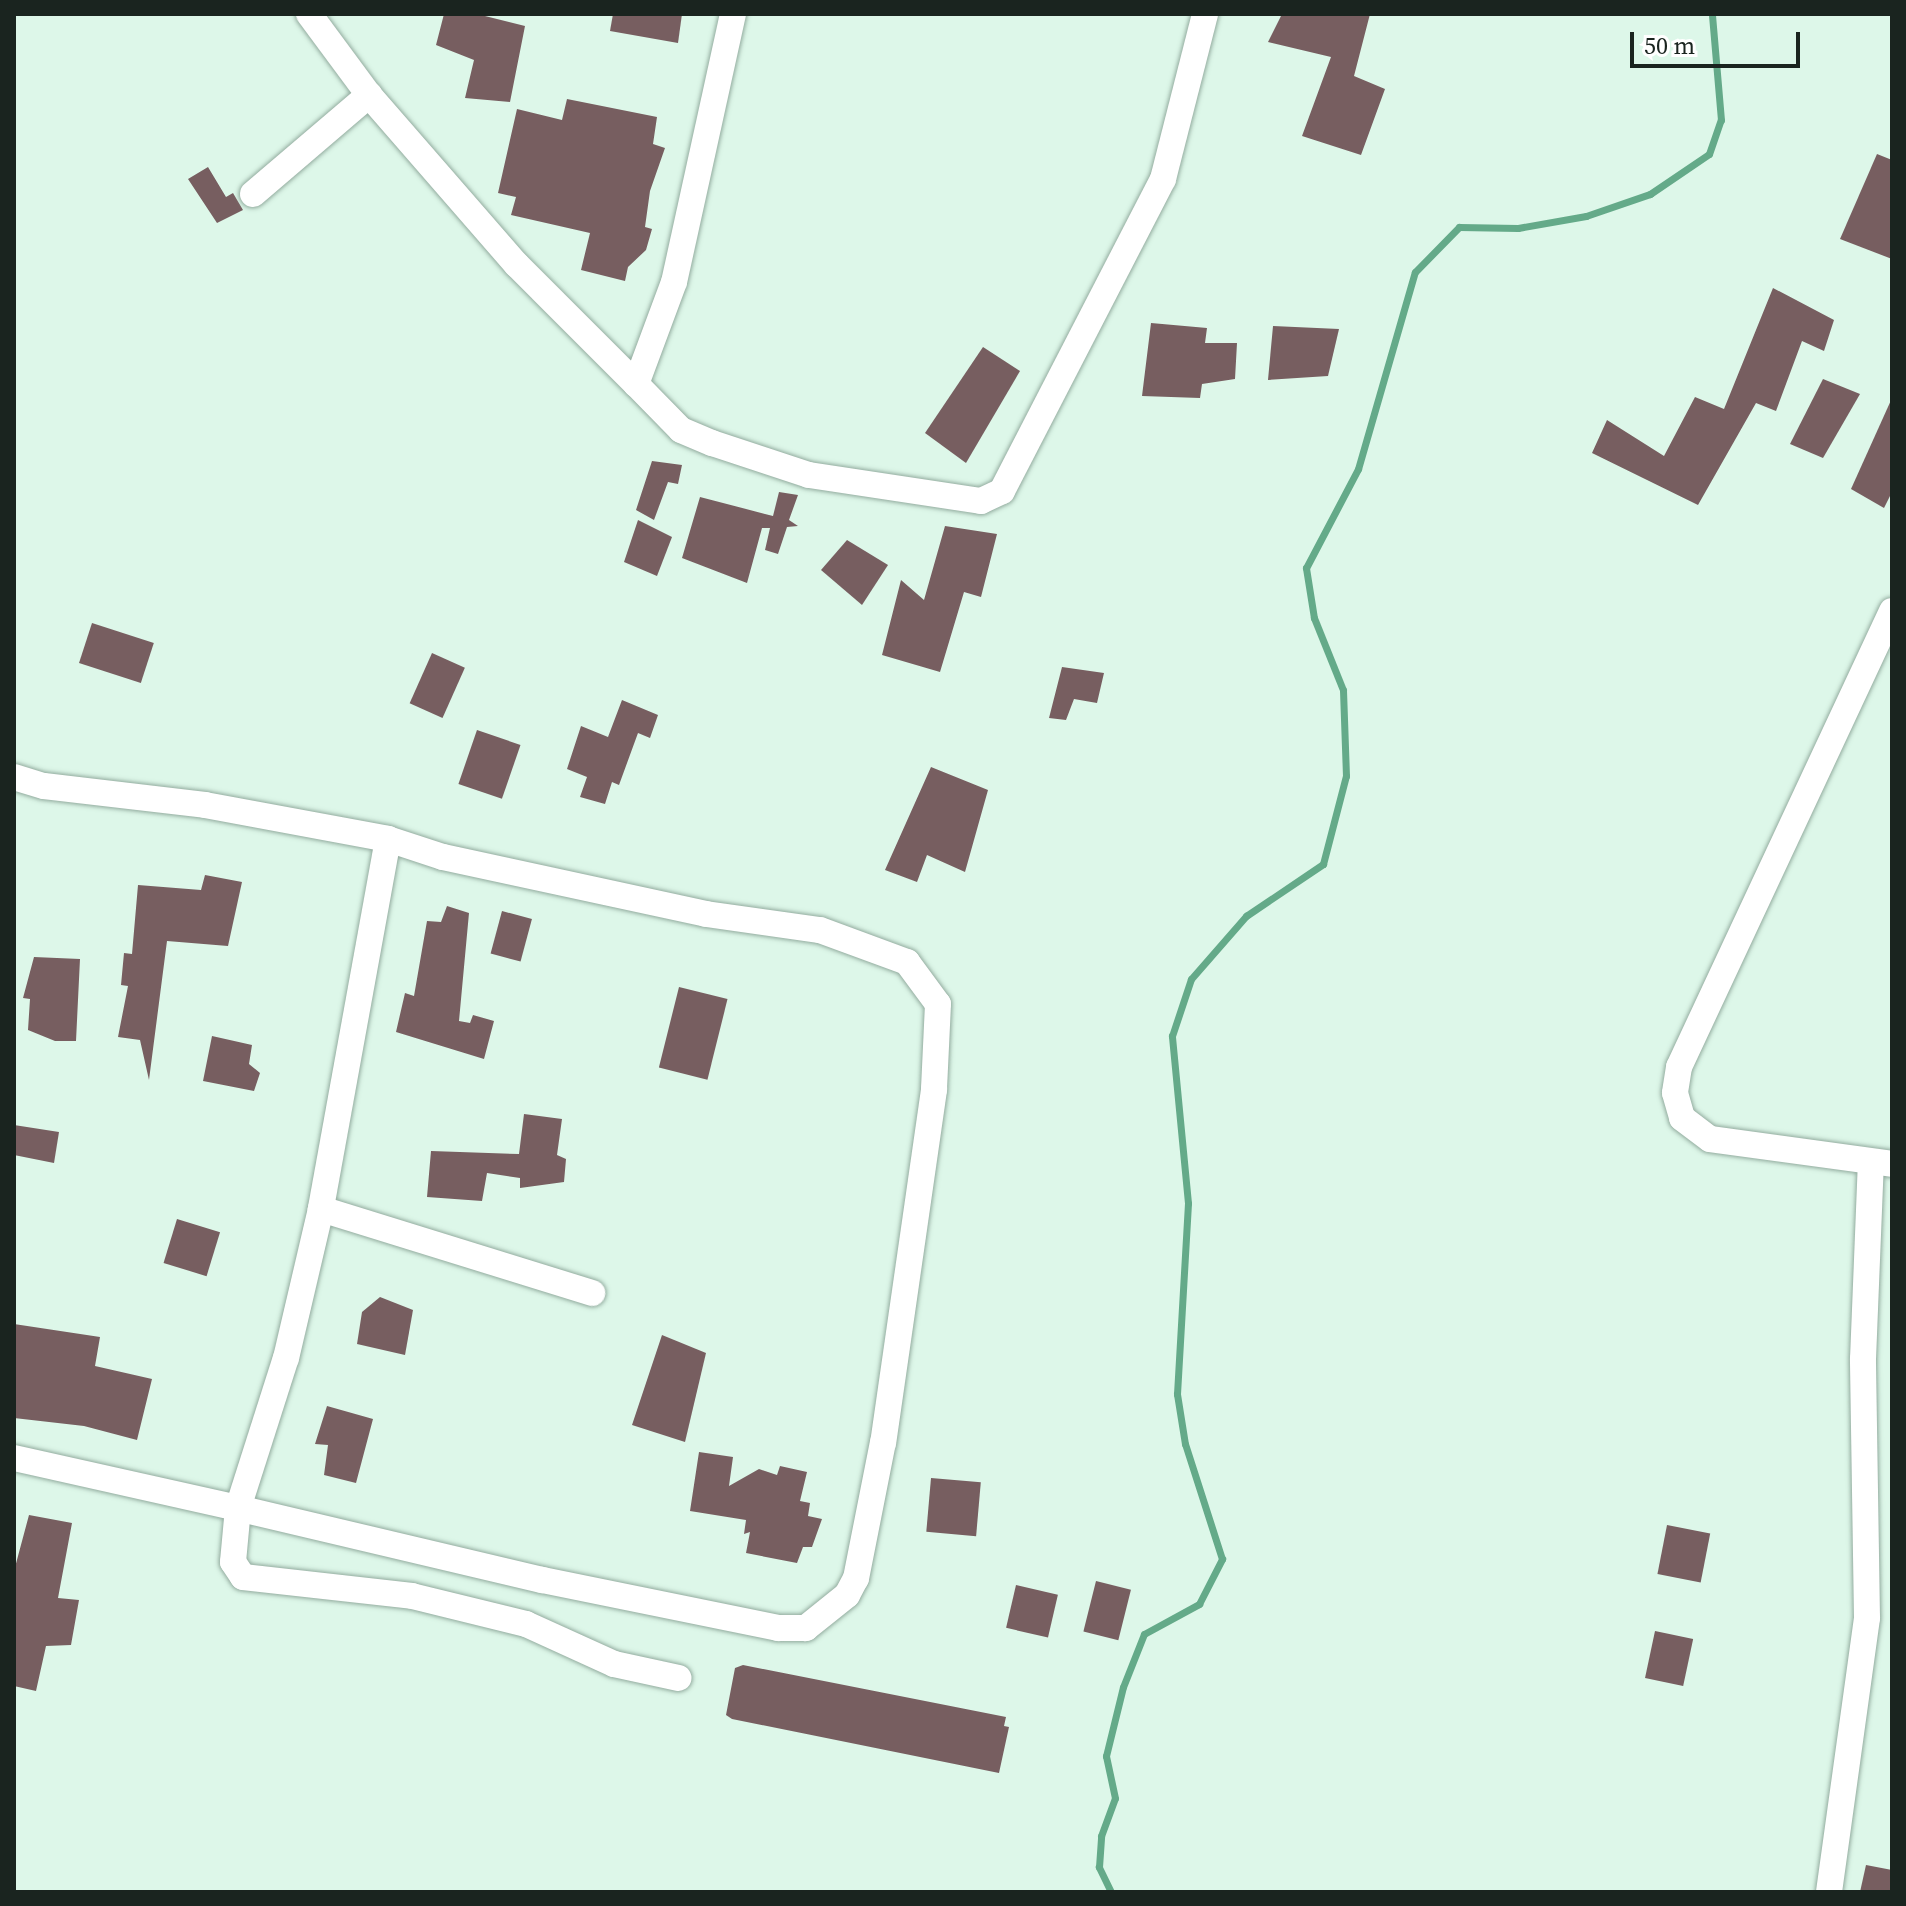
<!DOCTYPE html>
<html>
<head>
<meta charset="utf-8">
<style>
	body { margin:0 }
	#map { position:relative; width:1906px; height:1906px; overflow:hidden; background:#ddf7e9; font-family:"Source Serif 4",serif }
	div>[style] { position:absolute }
	.stream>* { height:7px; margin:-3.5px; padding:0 3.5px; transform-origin:3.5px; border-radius:3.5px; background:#64aa89 }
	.building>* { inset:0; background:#775e60; transform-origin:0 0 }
	.roads { filter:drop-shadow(0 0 2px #93ac9f) drop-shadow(0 0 2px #93ac9f) }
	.minor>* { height:26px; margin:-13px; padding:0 13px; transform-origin:13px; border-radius:13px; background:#fff }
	span { translate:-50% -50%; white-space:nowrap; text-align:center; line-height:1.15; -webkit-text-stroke:8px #fff; paint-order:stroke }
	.frame { position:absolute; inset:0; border:16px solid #1a241f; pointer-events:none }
	.scale { position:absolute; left:1630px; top:32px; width:170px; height:36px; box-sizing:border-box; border:4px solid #1a241f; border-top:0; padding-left:10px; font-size:24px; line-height:28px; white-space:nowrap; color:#1a241f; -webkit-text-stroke:6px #fff; paint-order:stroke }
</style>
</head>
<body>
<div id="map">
	<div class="stream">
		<i style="left:1111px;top:1892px;width:28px;rotate:-116deg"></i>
		<i style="left:1099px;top:1867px;width:31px;rotate:-86deg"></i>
		<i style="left:1101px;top:1836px;width:40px;rotate:-69.8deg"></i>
		<i style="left:1115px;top:1798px;width:43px;rotate:-102.1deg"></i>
		<i style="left:1106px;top:1756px;width:71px;rotate:-76.2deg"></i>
		<i style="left:1123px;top:1687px;width:57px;rotate:-68.4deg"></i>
		<i style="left:1144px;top:1634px;width:63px;rotate:-28.6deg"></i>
		<i style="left:1199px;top:1604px;width:51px;rotate:-62.9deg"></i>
		<i style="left:1222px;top:1559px;width:121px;rotate:-107.8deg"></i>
		<i style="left:1185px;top:1444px;width:51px;rotate:-99.1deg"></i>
		<i style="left:1177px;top:1394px;width:191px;rotate:-86.7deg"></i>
		<i style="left:1188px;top:1203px;width:168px;rotate:-95.5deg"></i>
		<i style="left:1172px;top:1036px;width:60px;rotate:-71.6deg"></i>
		<i style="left:1191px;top:979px;width:84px;rotate:-48.9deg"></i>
		<i style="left:1246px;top:916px;width:93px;rotate:-34deg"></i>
		<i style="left:1323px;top:864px;width:91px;rotate:-75.4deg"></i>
		<i style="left:1346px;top:776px;width:86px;rotate:-92deg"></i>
		<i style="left:1343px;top:690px;width:78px;rotate:-111.9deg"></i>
		<i style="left:1314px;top:618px;width:51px;rotate:-99.1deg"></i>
		<i style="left:1306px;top:568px;width:112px;rotate:-62.3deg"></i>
		<i style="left:1358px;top:469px;width:205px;rotate:-73.9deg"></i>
		<i style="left:1415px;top:272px;width:63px;rotate:-45.6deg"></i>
		<i style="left:1459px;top:227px;width:59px;rotate:1deg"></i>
		<i style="left:1518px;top:228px;width:69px;rotate:-10deg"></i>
		<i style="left:1586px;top:216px;width:68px;rotate:-19deg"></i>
		<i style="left:1650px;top:194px;width:71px;rotate:-34.1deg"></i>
		<i style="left:1709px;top:154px;width:36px;rotate:-71deg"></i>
		<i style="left:1721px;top:120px;width:106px;rotate:-94.9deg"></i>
	</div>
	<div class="building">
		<i style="clip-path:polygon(444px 14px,477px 14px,525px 26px,510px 102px,465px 98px,474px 60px,436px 45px)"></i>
		<i style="clip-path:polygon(613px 14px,682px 14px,678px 43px,610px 31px)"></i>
		<i style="clip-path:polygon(1282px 14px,1370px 14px,1354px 76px,1385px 89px,1361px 155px,1302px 136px,1331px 57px,1268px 42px)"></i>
		<i style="clip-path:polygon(567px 99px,657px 117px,653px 144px,665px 148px,650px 191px,645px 227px,652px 229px,646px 250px,628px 267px,625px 281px,581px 270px,590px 233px,511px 215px,516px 197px,498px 193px,517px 109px,562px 120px)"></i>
		<i style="clip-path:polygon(1877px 154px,1892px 160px,1892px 259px,1840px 239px)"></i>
		<i style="clip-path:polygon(208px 167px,226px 197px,233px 193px,243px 210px,217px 223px,188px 179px)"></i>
		<i style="clip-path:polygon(1773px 288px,1834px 320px,1824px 351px,1802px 341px,1776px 411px,1756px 403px,1698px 505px,1592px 453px,1607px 420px,1664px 456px,1695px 397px,1724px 409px)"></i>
		<i style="clip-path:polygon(1151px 323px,1207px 328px,1205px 343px,1237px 343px,1235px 379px,1202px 384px,1200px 398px,1142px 396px)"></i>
		<i style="clip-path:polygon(1273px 326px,1339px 329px,1328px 376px,1268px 380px)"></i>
		<i style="clip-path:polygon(983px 347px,1020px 371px,966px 463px,925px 433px)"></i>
		<i style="clip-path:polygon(1823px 379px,1860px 394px,1823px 458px,1790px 444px)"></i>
		<i style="clip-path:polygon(1892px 398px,1892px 492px,1884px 508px,1851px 489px)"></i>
		<i style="clip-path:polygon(652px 461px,682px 465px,678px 484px,668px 482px,654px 520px,636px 510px)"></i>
		<i style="clip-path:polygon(779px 492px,798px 495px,789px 520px,798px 526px,787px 527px,778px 554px,765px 550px,770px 528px,762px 528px,747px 583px,682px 558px,700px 497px,773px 516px)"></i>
		<i style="clip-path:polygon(638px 520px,672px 537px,657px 576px,624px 562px)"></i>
		<i style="clip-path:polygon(945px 526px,997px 534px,981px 597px,964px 592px,940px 672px,882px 655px,901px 580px,924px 600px)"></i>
		<i style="clip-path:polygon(847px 540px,888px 565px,862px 605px,821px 570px)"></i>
		<i style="left:92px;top:623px;width:65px;height:42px;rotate:18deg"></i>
		<i style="left:432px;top:653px;width:36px;height:55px;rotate:24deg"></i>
		<i style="clip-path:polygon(1062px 667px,1104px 673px,1097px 703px,1074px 699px,1066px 720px,1049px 718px)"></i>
		<i style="clip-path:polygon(622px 700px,658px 715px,650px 738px,638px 733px,619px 785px,612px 782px,605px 804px,580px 797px,587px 777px,567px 769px,581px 726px,608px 737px)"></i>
		<i style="left:477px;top:730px;width:46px;height:57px;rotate:19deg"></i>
		<i style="clip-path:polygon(931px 767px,988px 790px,965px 872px,927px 855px,917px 882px,885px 870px)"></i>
		<i style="clip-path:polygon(205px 875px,242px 882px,228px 946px,167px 941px,149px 1080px,140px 1040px,118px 1037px,128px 986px,121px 985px,124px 953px,132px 954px,138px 885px,201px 890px)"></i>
		<i style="clip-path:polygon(447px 906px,469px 913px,459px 1021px,470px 1023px,473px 1015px,494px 1021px,484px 1059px,396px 1032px,405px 993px,414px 996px,427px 921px,441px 922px)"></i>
		<i style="left:502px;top:911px;width:31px;height:44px;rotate:15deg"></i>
		<i style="clip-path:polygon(34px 957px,80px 959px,76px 1041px,55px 1041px,28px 1030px,30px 999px,23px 998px)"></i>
		<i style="left:679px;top:987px;width:50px;height:83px;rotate:14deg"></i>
		<i style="clip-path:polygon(212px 1036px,252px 1045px,249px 1064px,260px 1073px,254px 1091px,203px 1081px)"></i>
		<i style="clip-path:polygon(524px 1114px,562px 1119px,557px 1155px,566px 1159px,564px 1182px,520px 1188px,520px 1178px,487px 1173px,482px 1201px,427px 1197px,431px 1151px,519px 1154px)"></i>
		<i style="clip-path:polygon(14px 1125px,59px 1132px,54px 1163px,14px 1155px)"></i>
		<i style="left:177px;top:1219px;width:45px;height:46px;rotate:17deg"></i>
		<i style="clip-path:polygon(380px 1297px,413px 1310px,405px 1355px,357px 1344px,362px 1312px)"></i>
		<i style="clip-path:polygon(14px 1324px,100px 1337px,95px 1366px,152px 1379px,137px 1440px,84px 1426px,14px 1418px)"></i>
		<i style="clip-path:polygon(662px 1335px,706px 1353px,685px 1442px,632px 1425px)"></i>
		<i style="clip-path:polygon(327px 1406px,373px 1419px,356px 1483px,324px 1475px,328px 1445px,315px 1444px)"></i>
		<i style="clip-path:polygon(699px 1452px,733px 1457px,729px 1486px,759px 1469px,777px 1475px,780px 1466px,807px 1472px,800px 1501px,810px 1503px,808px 1516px,822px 1519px,812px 1547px,803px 1547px,797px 1563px,746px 1553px,750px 1532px,744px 1534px,746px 1520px,690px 1511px)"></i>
		<i style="left:931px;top:1478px;width:50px;height:54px;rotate:5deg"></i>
		<i style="clip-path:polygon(29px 1515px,72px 1523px,58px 1598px,79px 1600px,71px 1645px,46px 1646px,36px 1691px,14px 1686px,14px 1571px)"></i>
		<i style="left:1667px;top:1525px;width:44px;height:50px;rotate:11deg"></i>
		<i style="left:1096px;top:1581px;width:36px;height:52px;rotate:14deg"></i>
		<i style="left:1016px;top:1585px;width:43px;height:44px;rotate:13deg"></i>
		<i style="left:1655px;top:1631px;width:39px;height:48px;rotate:12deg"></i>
		<i style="clip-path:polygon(743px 1665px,1006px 1717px,1004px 1726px,1009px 1727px,999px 1773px,732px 1719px,726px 1715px,735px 1668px)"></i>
		<i style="clip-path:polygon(1866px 1865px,1892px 1870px,1892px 1892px,1860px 1892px)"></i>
	</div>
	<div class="roads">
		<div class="minor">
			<i style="left:309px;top:14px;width:101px;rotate:53.5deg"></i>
			<i style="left:369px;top:95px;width:225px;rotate:49deg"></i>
			<i style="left:517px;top:265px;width:168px;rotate:45deg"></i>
			<i style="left:733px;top:14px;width:274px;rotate:102.4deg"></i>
			<i style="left:674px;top:282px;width:109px;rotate:110.4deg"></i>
			<i style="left:636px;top:384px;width:64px;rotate:45.6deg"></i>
			<i style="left:681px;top:430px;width:34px;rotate:23deg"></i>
			<i style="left:712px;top:443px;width:102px;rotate:18.3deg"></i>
			<i style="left:809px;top:475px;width:174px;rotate:8.6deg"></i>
			<i style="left:981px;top:501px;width:23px;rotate:-25deg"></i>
			<i style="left:1002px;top:491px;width:351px;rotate:-62.7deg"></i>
			<i style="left:1163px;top:179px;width:170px;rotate:-75.7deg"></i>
			<i style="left:253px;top:194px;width:153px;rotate:-40.5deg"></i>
			<i style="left:1892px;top:611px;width:503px;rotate:115.04deg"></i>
			<i style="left:1679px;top:1067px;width:26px;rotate:99deg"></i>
			<i style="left:1675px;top:1093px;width:26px;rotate:74deg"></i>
			<i style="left:1682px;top:1118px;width:35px;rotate:37deg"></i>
			<i style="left:1710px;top:1139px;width:184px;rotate:7.8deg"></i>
			<i style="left:14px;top:777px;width:31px;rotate:17deg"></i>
			<i style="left:44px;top:786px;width:162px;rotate:6.7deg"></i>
			<i style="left:205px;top:805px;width:186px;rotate:10.5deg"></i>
			<i style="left:388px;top:839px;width:58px;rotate:18.1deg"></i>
			<i style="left:443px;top:857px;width:269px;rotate:12.2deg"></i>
			<i style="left:706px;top:914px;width:115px;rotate:8deg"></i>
			<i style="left:820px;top:930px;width:93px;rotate:20.2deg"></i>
			<i style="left:907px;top:962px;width:52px;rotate:53.6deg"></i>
			<i style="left:938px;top:1004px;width:86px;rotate:92.7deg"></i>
			<i style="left:934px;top:1090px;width:356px;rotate:98.2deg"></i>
			<i style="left:883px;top:1442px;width:139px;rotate:101.2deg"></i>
			<i style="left:856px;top:1578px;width:19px;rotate:118deg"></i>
			<i style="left:847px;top:1595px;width:53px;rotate:141.2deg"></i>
			<i style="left:806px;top:1628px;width:28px;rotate:180deg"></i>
			<i style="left:778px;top:1628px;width:241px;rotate:-168.5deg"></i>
			<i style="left:542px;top:1580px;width:312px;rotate:-166.7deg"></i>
			<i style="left:238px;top:1508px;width:157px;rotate:-72.3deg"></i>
			<i style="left:286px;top:1358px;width:153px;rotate:-76.8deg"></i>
			<i style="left:388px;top:839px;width:376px;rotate:100.3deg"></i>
			<i style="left:321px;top:1209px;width:284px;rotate:17.2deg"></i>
			<i style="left:14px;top:1458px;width:230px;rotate:12.6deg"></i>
			<i style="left:238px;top:1508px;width:54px;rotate:95.3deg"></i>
			<i style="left:233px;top:1562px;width:18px;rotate:56deg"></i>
			<i style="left:243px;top:1577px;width:170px;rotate:6.4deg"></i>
			<i style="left:412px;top:1596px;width:117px;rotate:13.8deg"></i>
			<i style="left:526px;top:1624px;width:97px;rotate:24.4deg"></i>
			<i style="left:614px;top:1664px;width:66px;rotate:12.2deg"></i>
			<i style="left:1829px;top:1892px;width:277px;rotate:-82.1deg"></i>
			<i style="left:1867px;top:1618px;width:259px;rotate:-90.9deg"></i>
			<i style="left:1863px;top:1359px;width:197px;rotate:-87.7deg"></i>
		</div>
	</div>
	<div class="frame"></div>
	<div class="scale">50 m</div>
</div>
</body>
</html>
